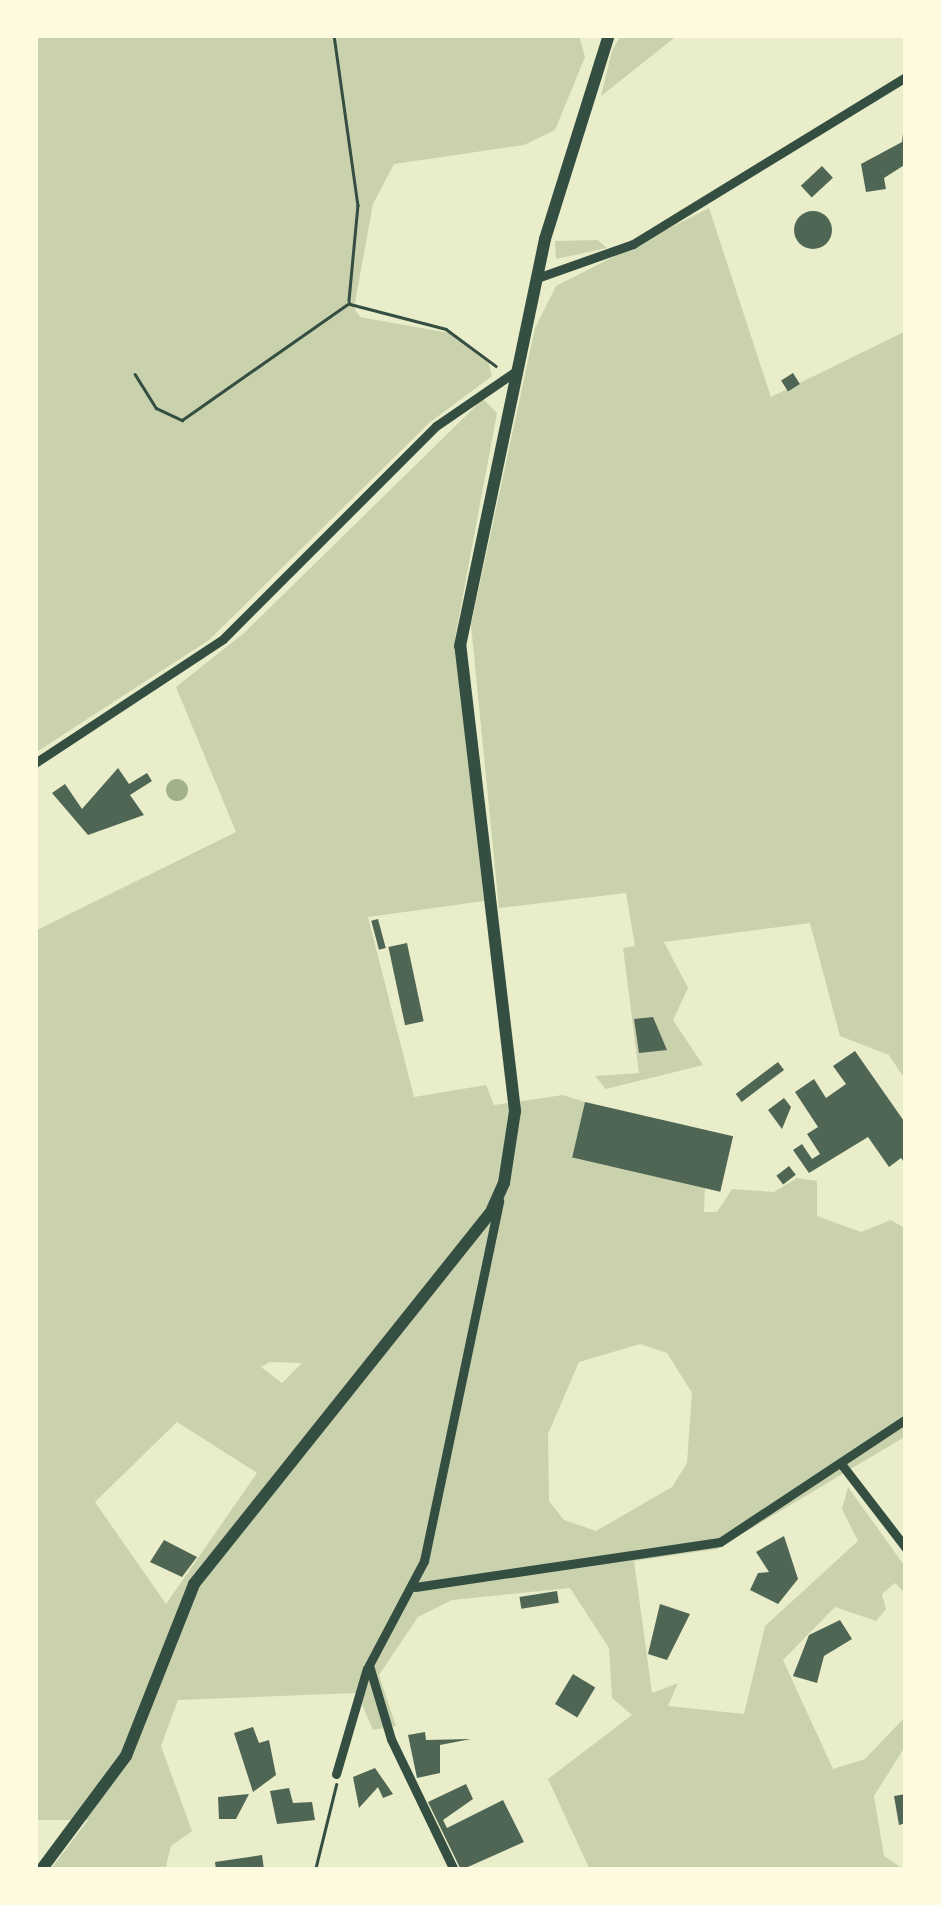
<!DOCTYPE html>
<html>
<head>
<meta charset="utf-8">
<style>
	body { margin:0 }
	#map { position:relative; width:941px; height:1905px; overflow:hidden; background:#e9edc9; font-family:Raleway,sans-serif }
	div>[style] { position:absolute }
	.green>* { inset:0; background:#cad2ad }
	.water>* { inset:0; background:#a3b18a }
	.round { border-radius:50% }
	.building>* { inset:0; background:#4f6655; transform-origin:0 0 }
	.path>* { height:2.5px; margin:-1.25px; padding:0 1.25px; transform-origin:1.25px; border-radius:1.25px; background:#344e41 }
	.minor>* { height:9px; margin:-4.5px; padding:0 4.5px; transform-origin:4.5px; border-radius:4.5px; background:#344e41 }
	.secondary>* { height:12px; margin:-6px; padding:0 6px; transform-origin:6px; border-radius:6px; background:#344e41 }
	span { translate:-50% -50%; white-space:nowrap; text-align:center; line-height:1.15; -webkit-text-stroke:8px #fefae0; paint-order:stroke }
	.frame { position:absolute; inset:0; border:38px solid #fefae0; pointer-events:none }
</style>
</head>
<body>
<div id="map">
	<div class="green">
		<i style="clip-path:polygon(35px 35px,579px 35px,585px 57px,555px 130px,524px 145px,394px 164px,373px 204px,354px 308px,360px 317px,449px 333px,488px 361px,492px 376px,429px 423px,209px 640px,35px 753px)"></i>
		<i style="clip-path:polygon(621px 35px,678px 35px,601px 96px,612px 51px)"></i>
		<i style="clip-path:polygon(709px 208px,771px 397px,906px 331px,906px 1081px,889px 1055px,840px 1036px,810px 923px,664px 942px,688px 988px,673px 1020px,703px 1065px,606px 1089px,595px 1076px,639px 1073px,623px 948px,635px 946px,626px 893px,499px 908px,471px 625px,535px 328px,556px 286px)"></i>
		<i style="clip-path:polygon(598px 240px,607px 248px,556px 259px,555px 241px)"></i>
		<i style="clip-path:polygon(evenodd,483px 399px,497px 413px,455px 638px,484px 901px,368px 917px,414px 1097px,486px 1085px,494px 1105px,563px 1095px,585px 1102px,573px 1158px,705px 1188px,704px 1212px,717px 1212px,732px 1189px,774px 1192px,797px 1178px,817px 1181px,817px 1216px,861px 1232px,891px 1220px,906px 1229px,906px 1436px,717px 1549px,634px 1561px,652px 1693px,678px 1683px,668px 1706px,744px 1714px,765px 1626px,858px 1541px,842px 1509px,848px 1487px,906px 1568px,906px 1594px,895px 1583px,882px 1594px,886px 1609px,876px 1621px,835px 1607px,783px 1660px,833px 1769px,865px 1759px,906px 1716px,906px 1745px,874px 1796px,884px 1856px,905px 1870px,590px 1870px,548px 1779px,632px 1715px,612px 1698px,609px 1648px,570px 1588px,452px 1600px,418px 1617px,379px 1675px,396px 1726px,373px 1730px,357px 1693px,178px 1700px,161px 1746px,192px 1831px,171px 1846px,165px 1870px,50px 1870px,88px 1820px,35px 1820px,35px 931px,236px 832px,176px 687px,244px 633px,483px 399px,640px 1344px,667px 1353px,692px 1393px,687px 1463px,672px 1487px,596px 1531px,564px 1520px,549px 1501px,548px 1434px,579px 1362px,640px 1344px,483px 399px,270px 1362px,301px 1363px,302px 1363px,282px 1383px,261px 1367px,270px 1362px,483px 399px,177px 1422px,257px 1473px,166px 1604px,95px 1502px,177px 1422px)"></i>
	</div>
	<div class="water">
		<i class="round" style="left:166px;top:779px;width:22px;height:22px"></i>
	</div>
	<div class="building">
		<i style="clip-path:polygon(905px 116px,906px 164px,884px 178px,886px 189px,866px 192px,861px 164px,902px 142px)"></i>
		<i style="left:822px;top:166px;width:16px;height:29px;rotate:47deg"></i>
		<i class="round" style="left:794px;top:211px;width:38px;height:38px"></i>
		<i style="left:793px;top:373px;width:13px;height:14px;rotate:58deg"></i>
		<i style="clip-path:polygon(118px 768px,129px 784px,147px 773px,152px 781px,130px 795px,144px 815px,88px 835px,52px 793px,65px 784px,82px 809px)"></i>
		<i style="left:378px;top:919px;width:30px;height:7px;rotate:75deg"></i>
		<i style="left:407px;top:943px;width:80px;height:19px;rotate:78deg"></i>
		<i style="clip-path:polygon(653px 1017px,667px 1050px,639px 1053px,634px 1019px)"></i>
		<i style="clip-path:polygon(855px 1051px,906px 1124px,906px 1165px,901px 1158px,889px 1167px,868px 1137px,809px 1173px,793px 1150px,802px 1144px,812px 1159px,820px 1154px,807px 1134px,818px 1127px,795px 1092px,814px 1079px,826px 1098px,846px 1084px,833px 1066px)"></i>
		<i style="left:778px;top:1062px;width:10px;height:53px;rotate:53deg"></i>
		<i style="clip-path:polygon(784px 1098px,791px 1107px,782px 1129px,768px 1110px)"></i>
		<i style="left:585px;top:1102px;width:152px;height:57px;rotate:13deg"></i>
		<i style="left:789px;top:1166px;width:11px;height:16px;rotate:52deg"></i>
		<i style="clip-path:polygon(784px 1536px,798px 1579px,778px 1604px,750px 1590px,758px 1573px,769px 1572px,756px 1552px)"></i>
		<i style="clip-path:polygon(164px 1540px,197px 1557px,182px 1577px,150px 1562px)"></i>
		<i style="left:557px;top:1591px;width:12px;height:38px;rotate:81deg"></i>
		<i style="clip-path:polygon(660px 1604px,690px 1614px,667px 1660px,648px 1654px)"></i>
		<i style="clip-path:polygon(840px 1620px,852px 1639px,824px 1656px,817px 1683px,793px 1676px,809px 1635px)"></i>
		<i style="left:573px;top:1674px;width:26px;height:35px;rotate:31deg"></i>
		<i style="clip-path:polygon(253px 1727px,259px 1743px,269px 1740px,276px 1775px,253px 1792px,234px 1733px)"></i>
		<i style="clip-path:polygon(425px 1732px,426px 1740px,471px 1739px,440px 1745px,440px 1773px,417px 1778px,408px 1735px)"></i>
		<i style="clip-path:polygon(375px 1768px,393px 1794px,383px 1798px,378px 1787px,359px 1808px,353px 1777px)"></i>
		<i style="clip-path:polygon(466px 1784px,473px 1799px,443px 1820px,447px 1828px,503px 1800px,524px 1842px,461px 1870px,428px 1802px)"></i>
		<i style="clip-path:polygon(289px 1788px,293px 1803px,312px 1802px,315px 1820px,277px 1824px,270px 1791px)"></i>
		<i style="clip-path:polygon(249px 1794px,236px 1819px,219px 1819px,218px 1797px)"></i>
		<i style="clip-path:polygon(906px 1794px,906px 1823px,899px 1825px,894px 1796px)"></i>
		<i style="clip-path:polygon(262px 1855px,264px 1870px,216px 1870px,215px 1862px)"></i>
	</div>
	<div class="path">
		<i style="left:334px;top:35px;width:172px;rotate:82deg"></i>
		<i style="left:358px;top:205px;width:96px;rotate:95.4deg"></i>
		<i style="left:350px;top:304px;width:99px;rotate:14.6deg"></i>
		<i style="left:446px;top:329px;width:62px;rotate:36.5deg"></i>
		<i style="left:135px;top:374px;width:40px;rotate:58deg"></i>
		<i style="left:156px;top:408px;width:29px;rotate:25deg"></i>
		<i style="left:182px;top:420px;width:204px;rotate:-35deg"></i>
		<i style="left:315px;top:1870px;width:88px;rotate:-76.1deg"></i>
	</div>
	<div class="minor">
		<i style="left:537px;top:278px;width:102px;rotate:-19.5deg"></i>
		<i style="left:633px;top:244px;width:320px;rotate:-31.5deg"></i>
		<i style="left:35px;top:763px;width:225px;rotate:-33.4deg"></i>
		<i style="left:223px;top:639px;width:301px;rotate:-45deg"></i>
		<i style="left:436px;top:426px;width:97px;rotate:-34.5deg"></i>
		<i style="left:842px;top:1465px;width:105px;rotate:52.4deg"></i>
		<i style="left:415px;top:1587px;width:308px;rotate:-8.4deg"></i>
		<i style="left:720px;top:1542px;width:223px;rotate:-33.5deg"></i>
		<i style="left:336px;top:1774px;width:110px;rotate:-73.7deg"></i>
		<i style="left:454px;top:1870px;width:145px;rotate:-115.7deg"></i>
		<i style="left:391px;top:1739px;width:77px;rotate:-106.6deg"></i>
		<i style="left:369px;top:1665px;width:118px;rotate:-62.1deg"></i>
		<i style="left:424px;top:1561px;width:368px;rotate:-78.2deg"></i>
	</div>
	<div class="secondary">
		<i style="left:41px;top:1870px;width:142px;rotate:-53.3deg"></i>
		<i style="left:126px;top:1756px;width:185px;rotate:-68.4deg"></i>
		<i style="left:194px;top:1584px;width:476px;rotate:-51.4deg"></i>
		<i style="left:491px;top:1212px;width:32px;rotate:-66deg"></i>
		<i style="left:504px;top:1183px;width:73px;rotate:-81.3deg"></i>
		<i style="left:515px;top:1111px;width:468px;rotate:-96.7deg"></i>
		<i style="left:460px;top:646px;width:416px;rotate:-78.2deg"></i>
		<i style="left:545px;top:239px;width:214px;rotate:-72.6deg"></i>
	</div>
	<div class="frame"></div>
</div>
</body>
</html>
